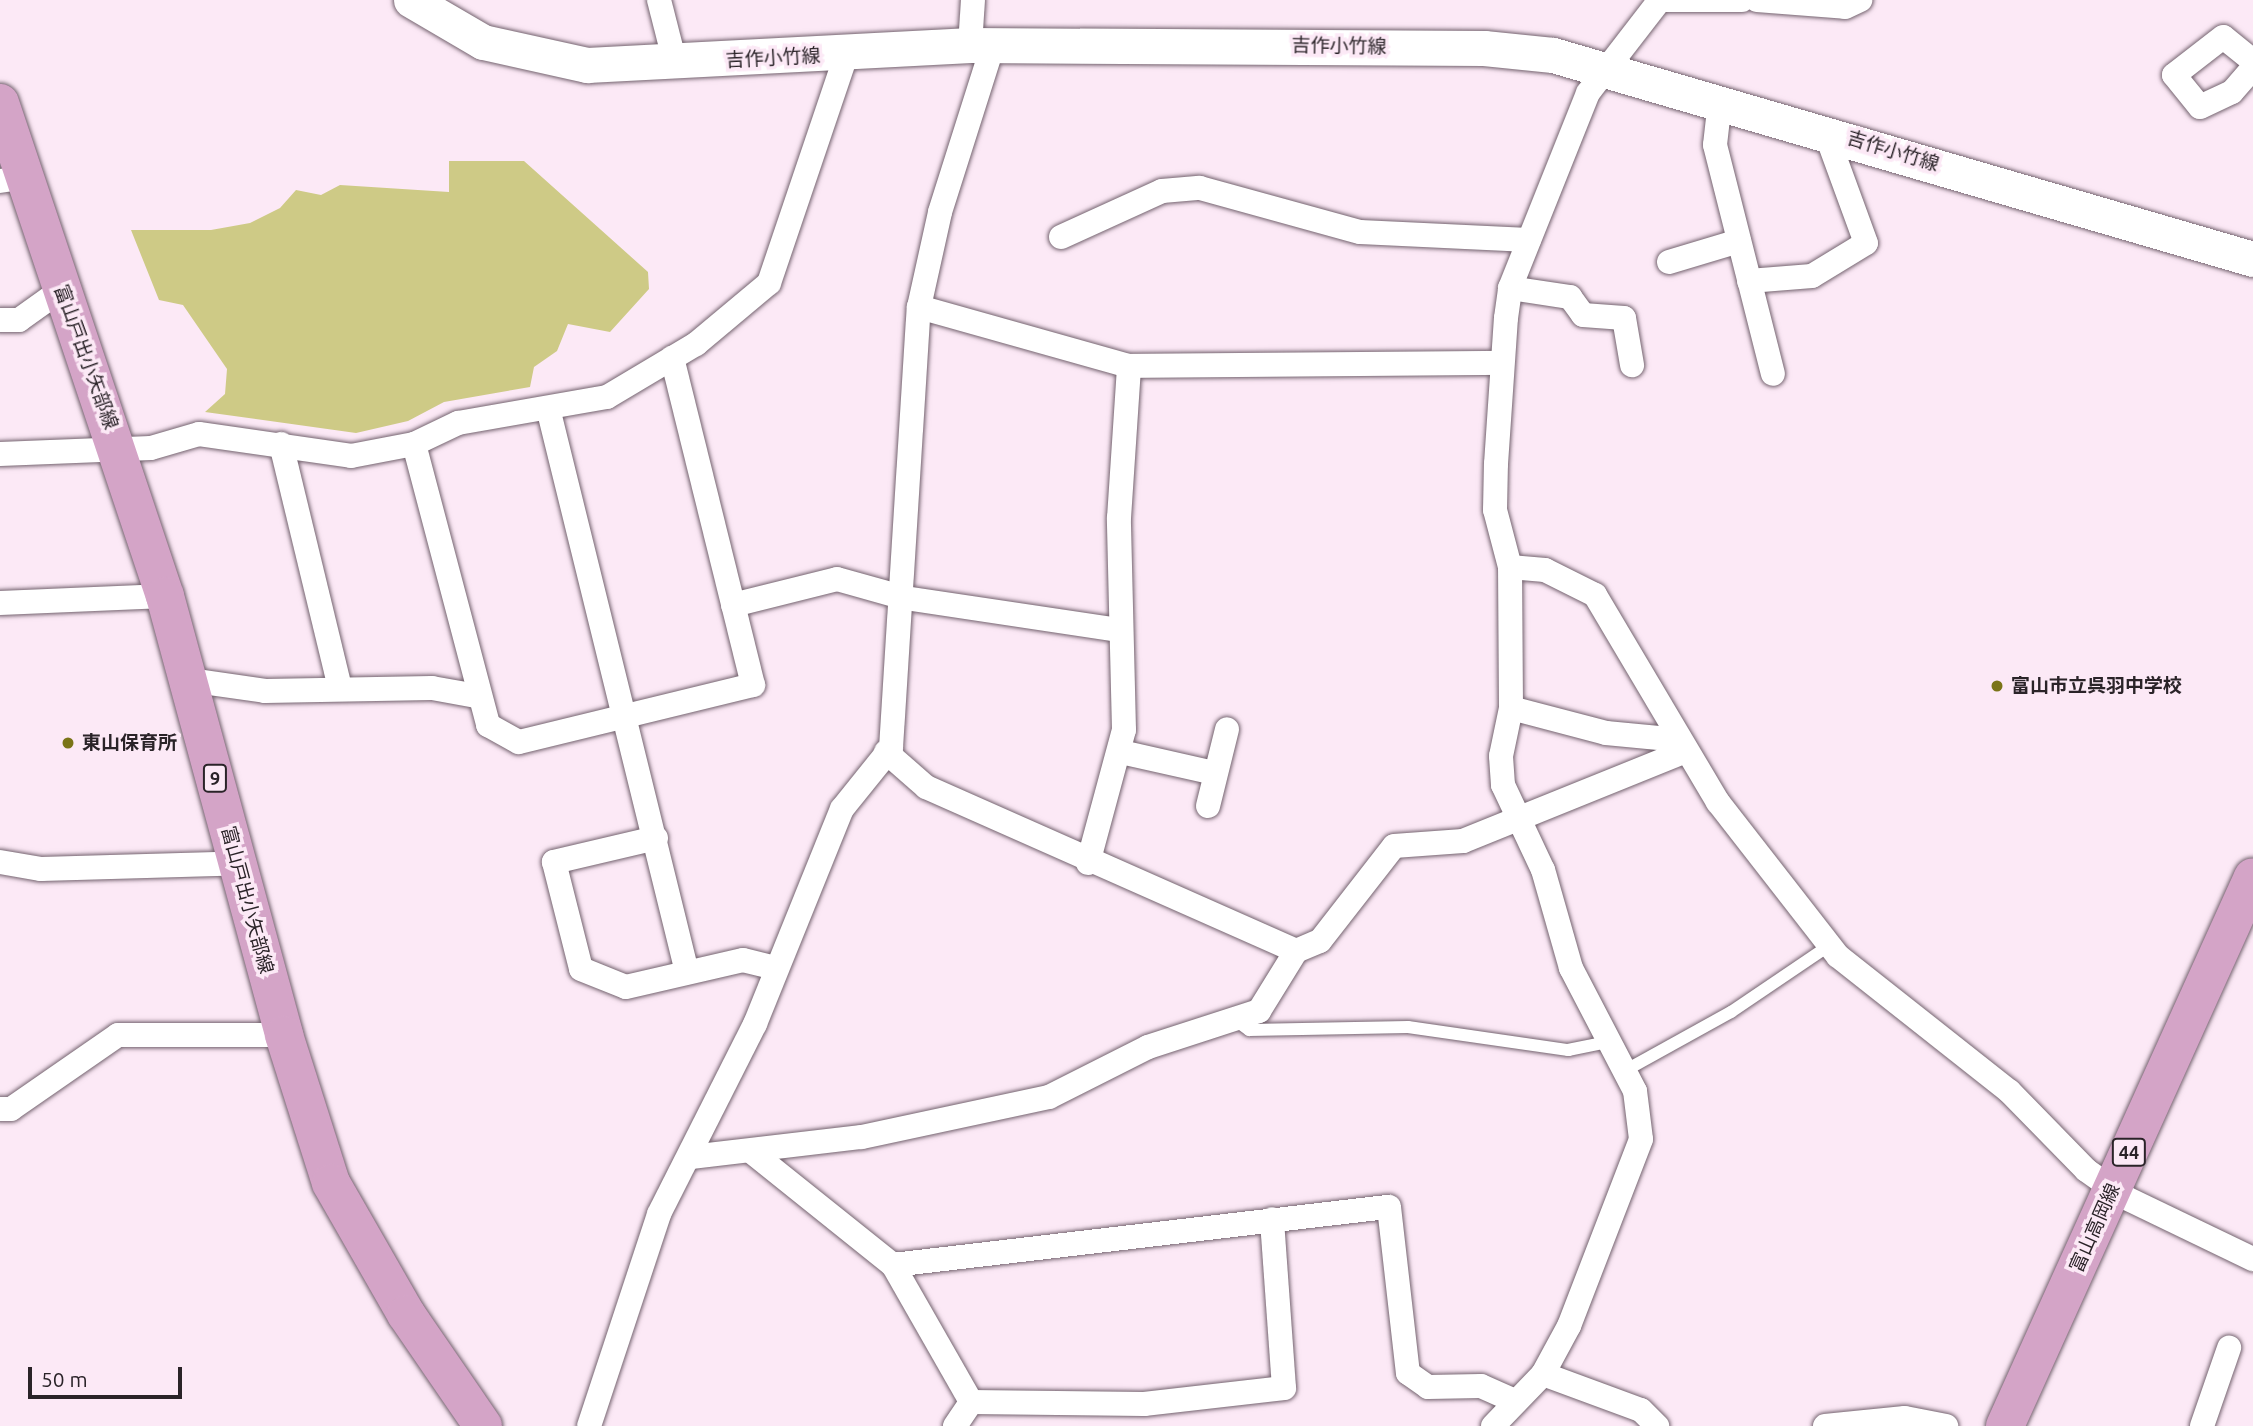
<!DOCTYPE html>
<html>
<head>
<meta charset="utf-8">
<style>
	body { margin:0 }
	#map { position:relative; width:2253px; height:1426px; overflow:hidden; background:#fce9f6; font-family:Ubuntu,"Noto Sans JP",sans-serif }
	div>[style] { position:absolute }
	.green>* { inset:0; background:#ceca86 }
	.roads { filter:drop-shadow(0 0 2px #74636f) drop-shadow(0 0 2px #74636f) }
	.lane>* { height:12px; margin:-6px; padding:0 6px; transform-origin:6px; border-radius:6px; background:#fff }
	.street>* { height:24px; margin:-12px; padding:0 12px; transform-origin:12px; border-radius:12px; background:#fff }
	.secondary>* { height:35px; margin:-17.5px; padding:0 17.5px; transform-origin:17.5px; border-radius:17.5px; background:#fff }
	.primary>* { height:38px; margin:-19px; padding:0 19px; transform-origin:19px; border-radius:19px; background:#d4a4c7 }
	.dots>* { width:19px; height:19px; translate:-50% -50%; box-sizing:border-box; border:4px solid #fce9f6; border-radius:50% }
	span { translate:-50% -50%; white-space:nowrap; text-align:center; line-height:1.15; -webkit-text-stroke:7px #fce9f6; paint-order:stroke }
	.shield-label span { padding:2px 5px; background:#fce9f6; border:2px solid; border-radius:5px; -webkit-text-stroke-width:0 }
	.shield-label { font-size:18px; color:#2a2328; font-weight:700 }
	.street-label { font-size:19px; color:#2a2328 }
	.poi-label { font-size:19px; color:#2a2328; font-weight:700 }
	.left { translate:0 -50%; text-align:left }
	.scale { position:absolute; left:28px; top:1367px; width:154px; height:32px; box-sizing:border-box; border:4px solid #2a2328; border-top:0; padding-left:9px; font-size:21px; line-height:24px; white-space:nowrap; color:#2a2328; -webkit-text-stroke:5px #fce9f6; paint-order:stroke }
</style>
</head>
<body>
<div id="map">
	<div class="green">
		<i style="clip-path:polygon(449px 161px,524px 161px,648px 272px,649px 289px,610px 332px,568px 324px,557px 351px,534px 367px,530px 387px,444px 402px,408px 421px,356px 433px,205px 412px,225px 394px,227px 369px,183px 305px,159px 300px,131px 230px,211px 230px,250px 223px,280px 208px,296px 190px,321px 195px,340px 185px,449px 192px)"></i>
	</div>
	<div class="roads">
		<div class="lane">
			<i style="left:1234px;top:1019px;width:19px;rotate:36deg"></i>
			<i style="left:1249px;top:1030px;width:159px;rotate:-1.1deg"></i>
			<i style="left:1408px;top:1027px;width:162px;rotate:8.2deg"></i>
			<i style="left:1568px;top:1050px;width:46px;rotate:-11.3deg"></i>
			<i style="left:1626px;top:1070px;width:120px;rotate:-28.9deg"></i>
			<i style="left:1731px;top:1012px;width:120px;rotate:-34.1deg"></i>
		</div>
		<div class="street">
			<i style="left:659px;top:0;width:65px;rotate:75.7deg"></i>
			<i style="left:1660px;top:0;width:82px"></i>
			<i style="left:1757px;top:0;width:88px;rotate:4.5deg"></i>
			<i style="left:1845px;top:7px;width:17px;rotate:-25deg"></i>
			<i style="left:970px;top:45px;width:45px;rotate:-86.2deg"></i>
			<i style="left:2253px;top:61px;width:38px;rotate:-141deg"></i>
			<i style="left:2223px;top:37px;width:62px;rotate:142.2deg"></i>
			<i style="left:2174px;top:75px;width:41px;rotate:50.9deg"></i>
			<i style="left:2200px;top:107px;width:35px;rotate:-25deg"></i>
			<i style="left:2232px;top:92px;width:32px;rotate:-49deg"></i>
			<i style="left:1720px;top:101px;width:44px;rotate:96.5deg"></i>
			<i style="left:1715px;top:145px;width:236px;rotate:75.8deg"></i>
			<i style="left:0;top:181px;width:25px;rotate:-9deg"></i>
			<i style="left:1061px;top:237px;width:111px;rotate:-24.5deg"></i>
			<i style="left:1162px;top:191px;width:38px;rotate:-5deg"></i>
			<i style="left:1200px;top:188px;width:166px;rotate:15.4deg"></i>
			<i style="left:1360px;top:232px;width:169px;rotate:2.7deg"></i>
			<i style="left:1669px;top:262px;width:73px;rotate:-16.7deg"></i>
			<i style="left:1749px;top:281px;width:63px;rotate:-4.5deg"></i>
			<i style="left:1812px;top:276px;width:63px;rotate:-31.4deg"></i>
			<i style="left:1866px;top:243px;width:119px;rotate:-110.1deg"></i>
			<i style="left:1510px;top:288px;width:61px;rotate:8.5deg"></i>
			<i style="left:1570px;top:297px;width:22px;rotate:54deg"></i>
			<i style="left:1583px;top:315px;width:41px;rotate:4.2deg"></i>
			<i style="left:1624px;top:318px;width:48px;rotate:80.3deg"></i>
			<i style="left:919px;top:307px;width:218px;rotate:15.7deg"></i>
			<i style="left:1129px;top:366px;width:372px;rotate:-0.5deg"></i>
			<i style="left:0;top:320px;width:19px"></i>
			<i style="left:19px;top:320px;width:52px;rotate:-35.5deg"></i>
			<i style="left:549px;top:412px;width:577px;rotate:76.16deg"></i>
			<i style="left:281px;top:444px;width:251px;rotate:76.4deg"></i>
			<i style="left:414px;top:444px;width:291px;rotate:75.2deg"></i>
			<i style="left:488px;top:725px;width:35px;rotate:29deg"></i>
			<i style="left:519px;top:742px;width:241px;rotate:-13.7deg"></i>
			<i style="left:753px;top:685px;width:337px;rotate:-103.9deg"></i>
			<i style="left:0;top:454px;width:151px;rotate:-2.3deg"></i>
			<i style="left:151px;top:448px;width:50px;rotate:-16.3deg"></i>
			<i style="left:199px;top:434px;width:154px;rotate:8.2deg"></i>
			<i style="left:351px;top:456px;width:64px;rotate:-10.8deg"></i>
			<i style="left:414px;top:444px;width:49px;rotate:-25.5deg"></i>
			<i style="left:458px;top:423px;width:151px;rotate:-9.9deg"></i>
			<i style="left:607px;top:397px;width:104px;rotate:-30.8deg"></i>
			<i style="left:696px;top:344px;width:95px;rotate:-39.9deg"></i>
			<i style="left:769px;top:283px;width:241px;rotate:-71.3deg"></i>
			<i style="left:1510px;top:567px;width:35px;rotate:5deg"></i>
			<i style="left:1545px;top:570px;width:56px;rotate:26.6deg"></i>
			<i style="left:1595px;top:595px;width:241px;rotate:59.3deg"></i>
			<i style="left:1718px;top:802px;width:195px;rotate:52.1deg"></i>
			<i style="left:1838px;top:956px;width:218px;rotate:38.3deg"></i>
			<i style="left:2009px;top:1091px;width:110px;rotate:45.7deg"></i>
			<i style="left:2086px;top:1170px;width:49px;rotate:35deg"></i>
			<i style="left:2126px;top:1198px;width:141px;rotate:25.7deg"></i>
			<i style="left:0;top:603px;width:165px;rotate:-2.4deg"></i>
			<i style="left:733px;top:605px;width:107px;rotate:-14deg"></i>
			<i style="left:837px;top:579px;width:71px;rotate:15.6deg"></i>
			<i style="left:905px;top:598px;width:217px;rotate:8.5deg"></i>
			<i style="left:189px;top:680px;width:77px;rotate:8.2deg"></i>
			<i style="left:265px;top:691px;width:167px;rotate:-1deg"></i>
			<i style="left:432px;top:688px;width:46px;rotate:10.1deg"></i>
			<i style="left:1511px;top:708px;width:98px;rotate:14.7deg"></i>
			<i style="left:1606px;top:733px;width:74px;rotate:5.4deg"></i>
			<i style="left:886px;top:752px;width:53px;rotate:41.2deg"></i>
			<i style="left:926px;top:787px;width:405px;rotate:23.9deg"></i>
			<i style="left:1121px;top:752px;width:95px;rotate:12.7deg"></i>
			<i style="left:1208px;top:806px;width:79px;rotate:-76.1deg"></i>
			<i style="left:656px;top:838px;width:105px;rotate:166.8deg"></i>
			<i style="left:554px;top:862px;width:110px;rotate:75.8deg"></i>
			<i style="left:581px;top:969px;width:48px;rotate:21.8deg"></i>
			<i style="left:626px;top:987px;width:120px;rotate:-13deg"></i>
			<i style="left:743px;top:960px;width:34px;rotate:14deg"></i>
			<i style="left:0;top:862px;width:42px;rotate:9.7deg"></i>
			<i style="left:41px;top:869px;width:184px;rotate:-1.6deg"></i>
			<i style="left:1088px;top:863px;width:138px;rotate:-74.9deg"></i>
			<i style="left:1124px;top:730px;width:212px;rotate:-91.4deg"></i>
			<i style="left:1119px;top:518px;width:152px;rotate:-86.2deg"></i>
			<i style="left:0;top:1109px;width:11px"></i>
			<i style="left:11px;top:1109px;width:130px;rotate:-34.7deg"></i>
			<i style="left:118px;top:1035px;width:166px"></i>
			<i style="left:753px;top:1153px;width:179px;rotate:38.7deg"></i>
			<i style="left:893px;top:1265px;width:158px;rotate:60.3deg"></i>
			<i style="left:691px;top:1157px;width:172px;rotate:-6.7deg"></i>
			<i style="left:862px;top:1137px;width:191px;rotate:-12.1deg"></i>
			<i style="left:1049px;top:1097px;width:111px;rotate:-26.8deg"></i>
			<i style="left:1148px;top:1047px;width:117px;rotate:-18deg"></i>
			<i style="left:1259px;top:1011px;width:70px;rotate:-58.3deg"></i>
			<i style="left:1296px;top:951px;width:26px;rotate:-23deg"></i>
			<i style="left:1320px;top:941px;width:120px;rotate:-52.1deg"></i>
			<i style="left:1394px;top:846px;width:69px;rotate:-4.1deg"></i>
			<i style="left:1463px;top:841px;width:240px;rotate:-22deg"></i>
			<i style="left:893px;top:1265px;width:499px;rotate:-6.7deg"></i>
			<i style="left:1389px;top:1207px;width:167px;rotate:83.5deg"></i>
			<i style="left:1408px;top:1373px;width:24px;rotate:35deg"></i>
			<i style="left:1428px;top:1387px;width:53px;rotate:-1.1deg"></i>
			<i style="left:1481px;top:1386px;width:37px;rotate:24deg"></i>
			<i style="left:1543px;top:1374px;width:104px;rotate:20.2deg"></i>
			<i style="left:1641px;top:1410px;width:23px;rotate:45deg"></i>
			<i style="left:971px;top:1402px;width:173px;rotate:0.7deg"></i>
			<i style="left:1144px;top:1404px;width:141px;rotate:-6.5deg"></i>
			<i style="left:1284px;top:1388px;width:169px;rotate:-94.1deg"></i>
			<i style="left:589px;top:1426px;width:223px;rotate:-71.7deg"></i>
			<i style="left:659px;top:1214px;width:213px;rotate:-63.2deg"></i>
			<i style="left:755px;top:1024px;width:232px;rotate:-68deg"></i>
			<i style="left:842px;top:809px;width:78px;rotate:-51.2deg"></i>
			<i style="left:891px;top:748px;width:442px;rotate:-86.4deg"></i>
			<i style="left:919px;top:307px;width:97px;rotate:-77.5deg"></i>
			<i style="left:940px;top:212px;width:175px;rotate:-72.4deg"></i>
			<i style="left:955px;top:1426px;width:29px;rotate:-56deg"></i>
			<i style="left:1493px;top:1426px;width:72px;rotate:-46.1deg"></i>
			<i style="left:1543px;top:1374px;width:55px;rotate:-61.6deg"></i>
			<i style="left:1569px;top:1326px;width:200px;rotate:-68.9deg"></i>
			<i style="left:1641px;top:1139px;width:48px;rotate:-97.1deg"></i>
			<i style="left:1635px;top:1091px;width:139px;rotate:-117.5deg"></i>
			<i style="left:1571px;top:968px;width:102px;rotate:-105.9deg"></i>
			<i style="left:1543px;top:870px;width:94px;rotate:-115.2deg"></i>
			<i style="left:1503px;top:785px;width:29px;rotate:-94deg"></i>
			<i style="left:1501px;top:756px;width:49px;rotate:-78.2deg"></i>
			<i style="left:1511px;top:708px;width:141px;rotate:-90.4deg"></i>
			<i style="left:1510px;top:567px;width:59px;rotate:-104.7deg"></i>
			<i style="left:1495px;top:510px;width:46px;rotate:-88.8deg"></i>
			<i style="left:1496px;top:464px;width:146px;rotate:-86.1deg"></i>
			<i style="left:1506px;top:318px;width:30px;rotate:-82deg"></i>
			<i style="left:1510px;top:288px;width:210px;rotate:-68.2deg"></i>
			<i style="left:1588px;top:93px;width:118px;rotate:-52.3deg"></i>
			<i style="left:1825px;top:1426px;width:80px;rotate:-5.7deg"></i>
			<i style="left:1905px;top:1418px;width:42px;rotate:11deg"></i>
			<i style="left:2202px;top:1426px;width:83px;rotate:-70.9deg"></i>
		</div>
		<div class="secondary">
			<i style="left:411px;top:0;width:83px;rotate:30.3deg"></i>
			<i style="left:483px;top:42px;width:107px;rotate:12.5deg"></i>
			<i style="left:587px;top:65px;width:384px;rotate:-3deg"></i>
			<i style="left:970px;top:45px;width:514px;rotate:0.33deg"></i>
			<i style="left:1484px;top:48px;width:69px;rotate:5.8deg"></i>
			<i style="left:1553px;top:55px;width:729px;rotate:16.25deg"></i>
		</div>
		<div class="primary">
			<i style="left:0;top:103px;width:520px;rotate:71.5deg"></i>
			<i style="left:165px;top:596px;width:455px;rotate:74.8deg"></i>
			<i style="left:284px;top:1035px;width:155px;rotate:72.4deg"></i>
			<i style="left:331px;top:1183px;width:151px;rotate:60.2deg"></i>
			<i style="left:406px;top:1314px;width:136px;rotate:55.5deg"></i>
			<i style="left:2005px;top:1426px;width:602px;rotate:-65.69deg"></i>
		</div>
	</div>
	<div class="dots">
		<i style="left:1997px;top:686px;background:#7a7417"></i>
		<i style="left:68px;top:743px;background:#7a7417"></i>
	</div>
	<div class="shield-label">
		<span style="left:215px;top:778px">9</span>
		<span style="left:2129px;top:1152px">44</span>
	</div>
	<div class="street-label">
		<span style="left:1339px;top:46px;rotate:1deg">吉作小竹線</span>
		<span style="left:773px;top:58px;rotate:-3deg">吉作小竹線</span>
		<span style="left:1893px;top:151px;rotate:17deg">吉作小竹線</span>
		<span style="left:86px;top:357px;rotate:70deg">富山戸出小矢部線</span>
		<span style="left:247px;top:900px;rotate:75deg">富山戸出小矢部線</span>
		<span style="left:2095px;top:1228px;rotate:-66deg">富山高岡線</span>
	</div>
	<div class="poi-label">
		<span class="left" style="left:2011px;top:686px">富山市立呉羽中学校</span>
		<span class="left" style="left:82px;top:743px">東山保育所</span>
	</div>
	<div class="scale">50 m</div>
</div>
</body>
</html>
